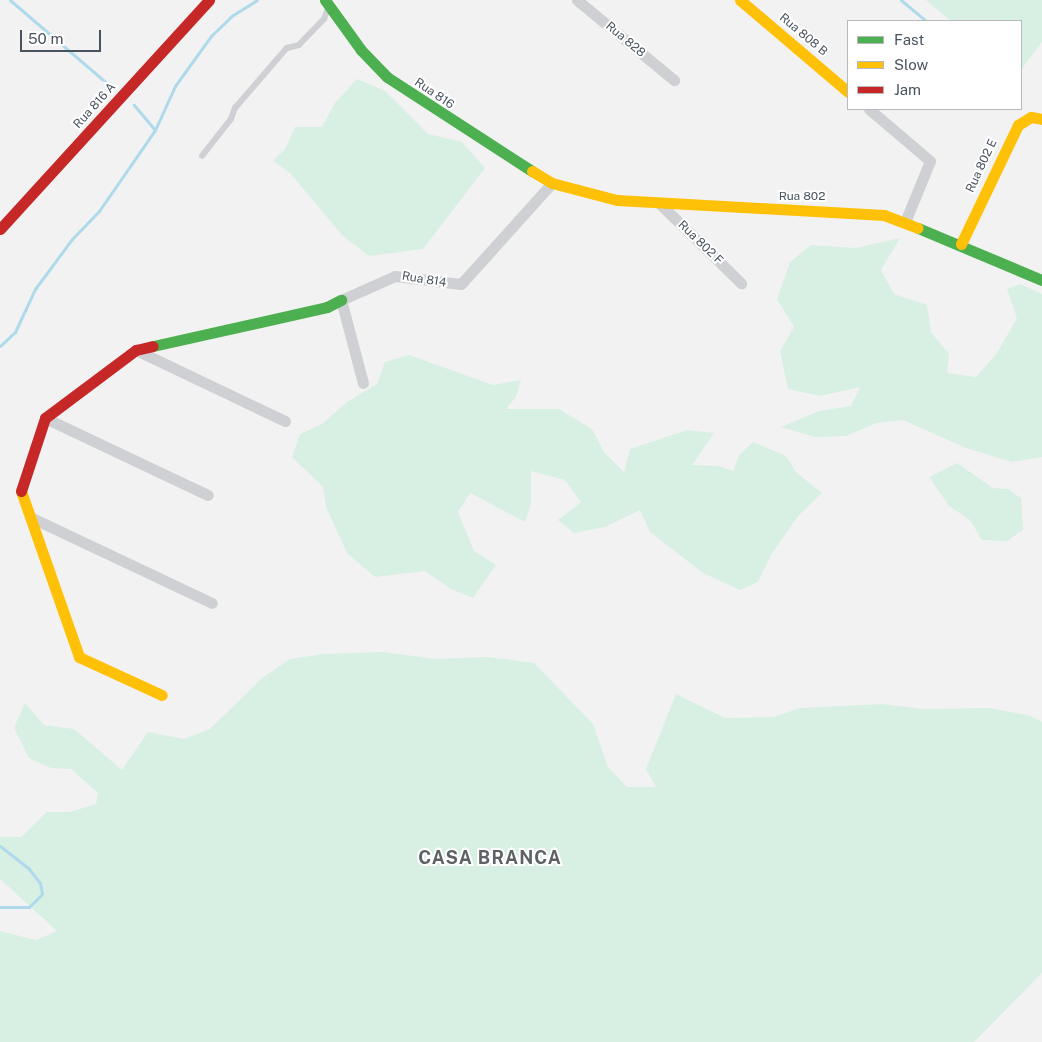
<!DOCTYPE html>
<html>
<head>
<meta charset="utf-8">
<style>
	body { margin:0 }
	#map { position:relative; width:1042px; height:1042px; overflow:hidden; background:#f2f2f2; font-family:"Public Sans",sans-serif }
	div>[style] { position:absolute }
	.green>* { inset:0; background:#d8f0e3 }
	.stream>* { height:3px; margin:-1.5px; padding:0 1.5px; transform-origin:1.5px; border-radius:1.5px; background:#aedaec }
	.lane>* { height:5.5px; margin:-2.75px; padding:0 2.75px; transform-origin:2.75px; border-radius:2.75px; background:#ced0d3 }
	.street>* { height:11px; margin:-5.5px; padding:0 5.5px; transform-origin:5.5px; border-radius:5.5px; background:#ced0d3 }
	.fast>* { height:11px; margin:-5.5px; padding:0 5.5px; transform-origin:5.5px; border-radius:5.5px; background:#4caf50 }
	.slow>* { height:11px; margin:-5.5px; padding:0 5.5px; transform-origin:5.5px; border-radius:5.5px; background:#ffc107 }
	.jam>* { height:11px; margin:-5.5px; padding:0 5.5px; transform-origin:5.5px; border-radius:5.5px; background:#c62828 }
	span { translate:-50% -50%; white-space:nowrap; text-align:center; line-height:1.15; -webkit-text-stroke:4px #fff; paint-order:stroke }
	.street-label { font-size:12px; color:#49535e }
	.district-label { font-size:18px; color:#5e6166; font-weight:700; letter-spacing:1px }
	.legend { position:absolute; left:847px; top:20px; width:175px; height:90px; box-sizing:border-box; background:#fff; border:1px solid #b6babf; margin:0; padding:6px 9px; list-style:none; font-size:15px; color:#49535e }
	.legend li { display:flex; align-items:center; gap:10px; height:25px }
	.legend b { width:25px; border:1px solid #b6babf }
	.scale { position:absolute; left:20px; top:30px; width:81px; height:22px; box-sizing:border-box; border:2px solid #49535e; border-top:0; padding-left:6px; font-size:15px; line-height:18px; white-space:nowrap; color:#49535e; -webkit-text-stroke:4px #fff; paint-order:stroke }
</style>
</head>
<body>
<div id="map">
	<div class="green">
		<i style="clip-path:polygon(926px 0,1042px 0,1042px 42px,1021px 70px,1021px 21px,951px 21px)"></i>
		<i style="clip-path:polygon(357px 79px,385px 91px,428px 134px,462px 142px,485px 168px,423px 249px,369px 256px,343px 236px,290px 173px,273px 161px,285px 149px,295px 127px,322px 127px,335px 103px)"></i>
		<i style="clip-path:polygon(900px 238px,881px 270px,894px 294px,927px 305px,931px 332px,949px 354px,947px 373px,976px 377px,997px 353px,1017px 318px,1007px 289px,1020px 284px,1042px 294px,1042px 457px,1012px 462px,966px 448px,903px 420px,876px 423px,846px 436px,815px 437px,781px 427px,819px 411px,851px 406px,860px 387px,820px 396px,788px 389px,780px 351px,794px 327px,777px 299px,790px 262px,811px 245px,856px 248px)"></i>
		<i style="clip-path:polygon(409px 355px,493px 385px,521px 380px,516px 397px,506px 409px,559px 409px,592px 429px,604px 452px,624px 472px,630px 449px,687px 430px,714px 433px,692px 465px,719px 466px,733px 471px,739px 455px,753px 442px,786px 456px,796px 472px,822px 493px,799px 515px,773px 552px,758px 582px,740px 590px,703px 573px,650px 532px,640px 510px,605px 527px,574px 533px,558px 520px,581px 502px,565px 480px,531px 471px,531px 504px,525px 522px,470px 493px,458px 512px,474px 551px,496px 565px,473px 598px,451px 589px,425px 571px,375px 577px,347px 553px,326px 507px,323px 487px,292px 457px,300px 434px,322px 424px,347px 402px,377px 384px,385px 362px)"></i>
		<i style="clip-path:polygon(957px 463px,993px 488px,1008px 489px,1021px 498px,1023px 530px,1007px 541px,982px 540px,970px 520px,949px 506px,929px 477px)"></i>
		<i style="clip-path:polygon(383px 652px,436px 659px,488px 657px,534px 663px,593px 724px,608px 767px,627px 787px,656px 787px,646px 769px,676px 694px,725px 718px,774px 717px,800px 708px,882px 704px,923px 709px,988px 708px,1028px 715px,1042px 722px,1042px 973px,974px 1042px,0 1042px,0 931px,36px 940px,57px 931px,0 879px,0 837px,21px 837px,47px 812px,70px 812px,96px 804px,98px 793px,71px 769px,51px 768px,29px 758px,14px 728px,25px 703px,44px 725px,74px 729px,122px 770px,148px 732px,184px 739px,210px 729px,262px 678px,290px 659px,324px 654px)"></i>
	</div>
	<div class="stream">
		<i style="left:10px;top:0;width:133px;rotate:40.7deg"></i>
		<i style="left:901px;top:0;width:33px;rotate:40deg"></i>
		<i style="left:155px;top:130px;width:48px;rotate:-65.6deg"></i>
		<i style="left:175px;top:86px;width:62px;rotate:-54.2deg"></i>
		<i style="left:211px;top:36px;width:30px;rotate:-44deg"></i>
		<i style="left:233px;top:15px;width:28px;rotate:-32deg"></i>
		<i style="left:0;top:346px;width:21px;rotate:-43deg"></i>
		<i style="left:15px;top:332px;width:47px;rotate:-65.1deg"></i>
		<i style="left:35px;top:289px;width:62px;rotate:-53.5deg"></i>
		<i style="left:72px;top:239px;width:39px;rotate:-46deg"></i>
		<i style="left:99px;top:211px;width:98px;rotate:-55.3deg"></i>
		<i style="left:155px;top:130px;width:33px;rotate:-130deg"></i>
		<i style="left:0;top:846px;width:37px;rotate:38deg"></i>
		<i style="left:29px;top:869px;width:18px;rotate:52deg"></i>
		<i style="left:40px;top:883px;width:11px;rotate:80deg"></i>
		<i style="left:42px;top:894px;width:18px;rotate:135deg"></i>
		<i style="left:29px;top:907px;width:29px;rotate:180deg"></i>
	</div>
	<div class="lane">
		<i style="left:202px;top:156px;width:47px;rotate:-51.9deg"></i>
		<i style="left:231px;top:119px;width:12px;rotate:-70deg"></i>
		<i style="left:235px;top:108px;width:79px;rotate:-49.1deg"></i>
		<i style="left:287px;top:48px;width:12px;rotate:-14deg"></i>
		<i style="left:299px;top:45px;width:36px;rotate:-46deg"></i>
		<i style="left:324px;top:19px;width:11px;rotate:-68deg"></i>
	</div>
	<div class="street">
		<i style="left:577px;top:0;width:126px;rotate:39.5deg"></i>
		<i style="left:869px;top:109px;width:80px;rotate:40.4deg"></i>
		<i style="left:930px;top:161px;width:66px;rotate:112.3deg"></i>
		<i style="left:659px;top:203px;width:115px;rotate:44.3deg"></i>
		<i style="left:136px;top:350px;width:165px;rotate:25.5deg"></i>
		<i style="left:363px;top:383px;width:86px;rotate:-104.8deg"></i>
		<i style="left:341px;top:300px;width:59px;rotate:-24deg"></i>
		<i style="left:395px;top:276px;width:66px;rotate:6.9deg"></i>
		<i style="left:461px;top:284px;width:136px;rotate:-48deg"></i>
		<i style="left:45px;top:418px;width:180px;rotate:25.3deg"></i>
		<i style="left:30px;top:517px;width:201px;rotate:25.3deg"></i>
	</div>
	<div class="fast">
		<i style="left:325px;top:0;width:62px;rotate:54.2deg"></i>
		<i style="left:361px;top:50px;width:37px;rotate:46deg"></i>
		<i style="left:387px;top:77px;width:173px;rotate:33deg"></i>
		<i style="left:918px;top:228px;width:134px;rotate:22.8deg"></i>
		<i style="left:153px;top:346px;width:178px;rotate:-12.6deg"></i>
		<i style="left:327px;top:307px;width:16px;rotate:-27deg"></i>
	</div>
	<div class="slow">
		<i style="left:740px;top:0;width:142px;rotate:40.4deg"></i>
		<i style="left:532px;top:171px;width:23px;rotate:31deg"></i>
		<i style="left:552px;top:183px;width:67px;rotate:14.7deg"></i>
		<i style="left:617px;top:200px;width:267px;rotate:3.2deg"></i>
		<i style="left:884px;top:215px;width:36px;rotate:21deg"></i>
		<i style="left:961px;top:244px;width:132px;rotate:-64.4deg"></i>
		<i style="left:1018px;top:125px;width:15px;rotate:-32deg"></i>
		<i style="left:1031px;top:117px;width:11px;rotate:10deg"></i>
		<i style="left:21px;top:491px;width:176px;rotate:70.7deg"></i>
		<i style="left:79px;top:657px;width:91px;rotate:24.6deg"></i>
	</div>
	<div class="jam">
		<i style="left:0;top:229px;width:310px;rotate:-47.6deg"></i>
		<i style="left:21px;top:491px;width:77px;rotate:-71.8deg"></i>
		<i style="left:45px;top:418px;width:114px;rotate:-36.8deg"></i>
		<i style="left:136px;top:350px;width:17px;rotate:-13deg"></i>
	</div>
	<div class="street-label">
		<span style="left:803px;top:35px;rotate:40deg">Rua 808 B</span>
		<span style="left:625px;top:40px;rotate:40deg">Rua 828</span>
		<span style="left:434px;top:94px;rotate:34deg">Rua 816</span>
		<span style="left:95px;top:106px;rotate:-48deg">Rua 816 A</span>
		<span style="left:982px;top:166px;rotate:-65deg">Rua 802 E</span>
		<span style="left:802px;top:197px">Rua 802</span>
		<span style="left:700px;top:243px;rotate:44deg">Rua 802 F</span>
		<span style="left:424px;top:280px;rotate:9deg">Rua 814</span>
	</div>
	<div class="district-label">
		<span style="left:490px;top:858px">CASA BRANCA</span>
	</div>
	<ul class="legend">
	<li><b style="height:6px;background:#4caf50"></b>Fast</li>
	<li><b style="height:6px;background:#ffc107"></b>Slow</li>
	<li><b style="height:6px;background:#c62828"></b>Jam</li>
	</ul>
	<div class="scale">50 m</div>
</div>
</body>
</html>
